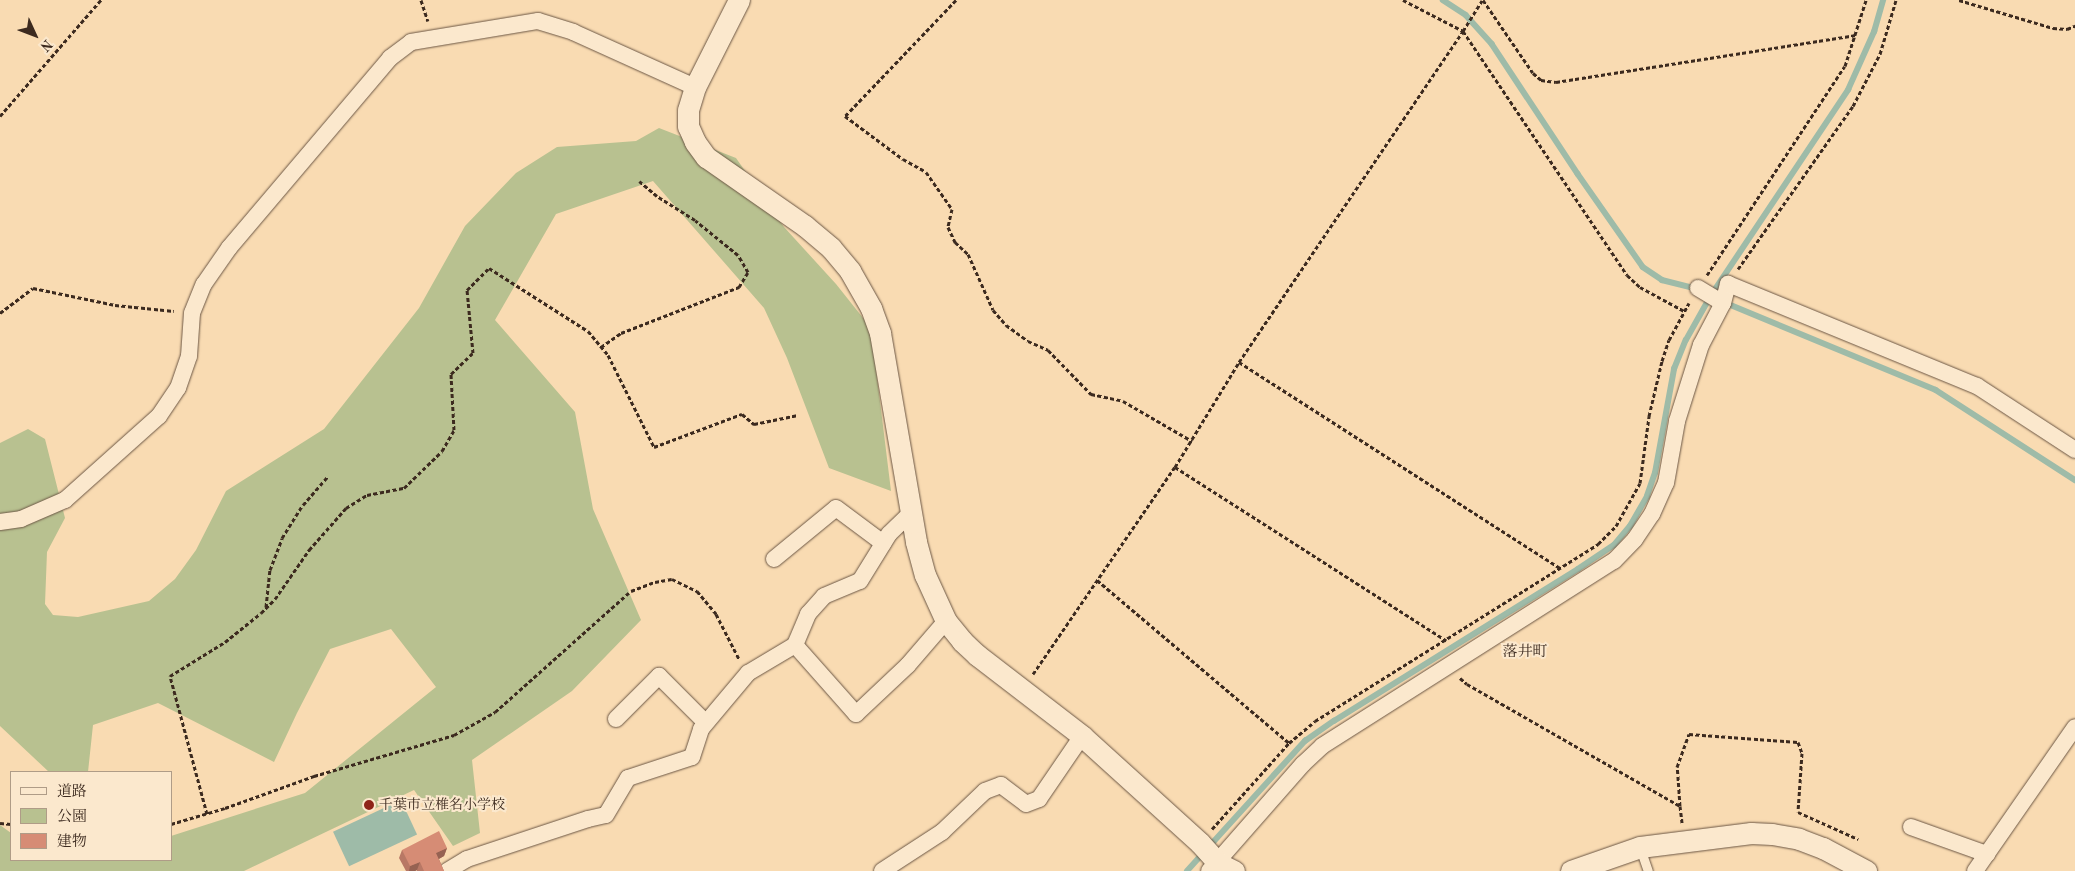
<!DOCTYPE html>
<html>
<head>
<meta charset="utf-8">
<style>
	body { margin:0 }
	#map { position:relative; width:2075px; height:871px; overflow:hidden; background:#f9dbb2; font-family:"Old Standard TT","Noto Serif JP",serif }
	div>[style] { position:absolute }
	.green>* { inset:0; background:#b8c190 }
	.water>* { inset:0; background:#9ebba8; transform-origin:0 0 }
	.stream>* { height:5.5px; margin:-2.75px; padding:0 2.75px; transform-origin:2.75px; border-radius:2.75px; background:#9ebba8 }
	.path>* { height:3px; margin-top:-1.5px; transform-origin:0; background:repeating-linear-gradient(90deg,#3c2a1f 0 4px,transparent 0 6.5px) }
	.roads { filter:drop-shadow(0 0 1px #6b5644) drop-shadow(0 0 1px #6b5644) }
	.service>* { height:9px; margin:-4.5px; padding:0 4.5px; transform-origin:4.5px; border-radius:4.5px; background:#fbe8cd }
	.minor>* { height:16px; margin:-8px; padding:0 8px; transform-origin:8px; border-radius:8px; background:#fbe8cd }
	.tertiary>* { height:21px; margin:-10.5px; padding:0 10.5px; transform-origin:10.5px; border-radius:10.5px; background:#fbe8cd }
	.wall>* { inset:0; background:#b87865 }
	.shaded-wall>* { inset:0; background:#966252 }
	.building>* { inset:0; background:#d68c75 }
	.dots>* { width:14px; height:14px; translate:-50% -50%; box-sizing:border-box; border:2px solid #fbe8cd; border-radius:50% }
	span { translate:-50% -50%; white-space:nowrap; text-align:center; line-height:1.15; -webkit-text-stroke:4px #fbe8cd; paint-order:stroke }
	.poi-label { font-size:14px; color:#3c2a1f }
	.left { translate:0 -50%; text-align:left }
	.neighbourhood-label { font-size:15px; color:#3c2a1f }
	.legend { position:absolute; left:10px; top:771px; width:162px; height:90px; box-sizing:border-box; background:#fbe8cd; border:1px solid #af9c87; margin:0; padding:6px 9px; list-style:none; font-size:15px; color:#3c2a1f }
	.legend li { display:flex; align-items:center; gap:10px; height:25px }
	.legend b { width:25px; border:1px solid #af9c87 }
	.north { position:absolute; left:10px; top:10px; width:50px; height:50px; -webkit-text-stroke:4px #fbe8cd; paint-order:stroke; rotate:133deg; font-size:14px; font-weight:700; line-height:20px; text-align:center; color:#3c2a1f }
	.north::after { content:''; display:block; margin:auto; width:18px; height:22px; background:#3c2a1f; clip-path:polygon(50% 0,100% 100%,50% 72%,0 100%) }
</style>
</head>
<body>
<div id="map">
	<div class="green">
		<i style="clip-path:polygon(659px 128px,736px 158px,784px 227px,836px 284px,871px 328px,891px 491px,829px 468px,787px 358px,764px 308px,653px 181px,556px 214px,495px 320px,575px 412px,593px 509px,641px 620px,572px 691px,472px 760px,480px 833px,453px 846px,414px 790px,244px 871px,0 871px,0 825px,11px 833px,11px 860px,171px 860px,171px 836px,305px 793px,436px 687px,391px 629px,330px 649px,297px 713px,274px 762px,158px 703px,93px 725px,88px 772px,49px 772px,0 726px,0 443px,28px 429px,45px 439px,65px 518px,47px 552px,45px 604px,53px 615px,78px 617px,149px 601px,175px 579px,196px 550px,226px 491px,324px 429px,419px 308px,465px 226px,516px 173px,557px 147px,636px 141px)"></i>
	</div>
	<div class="water">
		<i style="left:401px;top:800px;width:38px;height:75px;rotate:65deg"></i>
	</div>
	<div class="stream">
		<i style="left:1443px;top:0;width:27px;rotate:33deg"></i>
		<i style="left:1466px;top:15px;width:39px;rotate:48deg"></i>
		<i style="left:1492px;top:44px;width:156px;rotate:56.5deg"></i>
		<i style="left:1578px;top:174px;width:113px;rotate:55deg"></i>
		<i style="left:1643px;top:267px;width:23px;rotate:34deg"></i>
		<i style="left:1662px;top:280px;width:37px;rotate:14deg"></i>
		<i style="left:1726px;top:303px;width:227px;rotate:22.5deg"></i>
		<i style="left:1936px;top:390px;width:166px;rotate:32.9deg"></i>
		<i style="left:1187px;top:871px;width:176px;rotate:-47.8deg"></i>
		<i style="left:1305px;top:741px;width:35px;rotate:-35deg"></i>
		<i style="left:1334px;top:721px;width:287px;rotate:-31.9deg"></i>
		<i style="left:1578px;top:569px;width:43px;rotate:-33.7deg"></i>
		<i style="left:1614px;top:545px;width:25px;rotate:-50deg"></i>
		<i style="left:1630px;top:526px;width:34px;rotate:-60deg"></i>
		<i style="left:1647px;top:496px;width:24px;rotate:-71deg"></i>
		<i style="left:1655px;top:473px;width:106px;rotate:-79.6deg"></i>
		<i style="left:1674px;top:369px;width:31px;rotate:-68deg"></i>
		<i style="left:1686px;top:340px;width:49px;rotate:-60.8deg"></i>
		<i style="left:1710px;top:297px;width:249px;rotate:-56.3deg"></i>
		<i style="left:1848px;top:90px;width:64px;rotate:-65.9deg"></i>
		<i style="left:1874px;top:32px;width:33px;rotate:-74deg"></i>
	</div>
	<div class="path">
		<i style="left:421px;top:0;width:22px;rotate:72deg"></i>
		<i style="left:956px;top:0;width:161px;rotate:133.7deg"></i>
		<i style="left:845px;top:116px;width:72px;rotate:36.6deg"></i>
		<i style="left:903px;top:159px;width:26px;rotate:29deg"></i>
		<i style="left:926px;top:172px;width:45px;rotate:54.9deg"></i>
		<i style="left:952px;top:209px;width:18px;rotate:103deg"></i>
		<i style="left:948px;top:227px;width:17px;rotate:65deg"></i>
		<i style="left:955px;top:242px;width:18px;rotate:43deg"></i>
		<i style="left:968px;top:254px;width:61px;rotate:65.9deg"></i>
		<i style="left:993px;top:310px;width:20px;rotate:49deg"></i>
		<i style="left:1006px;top:325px;width:27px;rotate:36deg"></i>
		<i style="left:1028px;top:341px;width:22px;rotate:24deg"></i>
		<i style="left:1048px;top:350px;width:62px;rotate:45.7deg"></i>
		<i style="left:1091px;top:394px;width:33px;rotate:12deg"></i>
		<i style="left:1123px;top:401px;width:80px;rotate:30.1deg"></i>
		<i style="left:1403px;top:0;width:68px;rotate:27.3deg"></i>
		<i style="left:1463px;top:31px;width:294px;rotate:56.1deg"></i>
		<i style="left:1627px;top:275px;width:18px;rotate:43deg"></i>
		<i style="left:1640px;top:287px;width:50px;rotate:28.6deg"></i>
		<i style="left:1483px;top:0;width:88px;rotate:55.6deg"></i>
		<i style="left:1533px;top:73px;width:11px;rotate:41deg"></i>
		<i style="left:1541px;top:80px;width:15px;rotate:8deg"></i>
		<i style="left:1556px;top:82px;width:304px;rotate:-8.9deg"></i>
		<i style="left:1959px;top:0;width:98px;rotate:16.6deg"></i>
		<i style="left:2053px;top:28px;width:14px;rotate:4deg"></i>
		<i style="left:2067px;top:29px;width:9px;rotate:-21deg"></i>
		<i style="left:0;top:116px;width:154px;rotate:-49deg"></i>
		<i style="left:1738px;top:269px;width:199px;rotate:-54.8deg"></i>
		<i style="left:1853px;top:106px;width:59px;rotate:-62.6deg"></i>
		<i style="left:1880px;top:54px;width:56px;rotate:-73.5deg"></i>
		<i style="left:1707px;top:275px;width:250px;rotate:-56.6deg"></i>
		<i style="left:1845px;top:66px;width:69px;rotate:-72.3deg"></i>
		<i style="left:0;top:313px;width:41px;rotate:-37.1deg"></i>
		<i style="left:33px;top:288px;width:84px;rotate:11.7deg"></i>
		<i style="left:115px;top:305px;width:59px;rotate:5.8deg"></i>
		<i style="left:601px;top:347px;width:24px;rotate:-35deg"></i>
		<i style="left:621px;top:333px;width:127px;rotate:-21.3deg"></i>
		<i style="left:739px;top:287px;width:17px;rotate:-59deg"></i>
		<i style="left:748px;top:272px;width:20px;rotate:-120deg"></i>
		<i style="left:738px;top:255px;width:55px;rotate:-140.9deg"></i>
		<i style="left:695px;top:220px;width:45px;rotate:-147.7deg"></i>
		<i style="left:657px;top:196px;width:23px;rotate:-140deg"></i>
		<i style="left:1239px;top:362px;width:381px;rotate:32.7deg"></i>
		<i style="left:1175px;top:467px;width:322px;rotate:32.6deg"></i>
		<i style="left:1097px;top:580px;width:252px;rotate:40.3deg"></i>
		<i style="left:266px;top:607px;width:37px;rotate:-84deg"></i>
		<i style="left:270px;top:570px;width:34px;rotate:-69deg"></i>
		<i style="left:282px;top:538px;width:39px;rotate:-58deg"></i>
		<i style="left:303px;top:505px;width:37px;rotate:-49deg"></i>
		<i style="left:1033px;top:674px;width:251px;rotate:-55.6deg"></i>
		<i style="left:1175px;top:467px;width:123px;rotate:-58.6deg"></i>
		<i style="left:1239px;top:362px;width:400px;rotate:-55.9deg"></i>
		<i style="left:1463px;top:31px;width:36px;rotate:-58deg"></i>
		<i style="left:1460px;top:678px;width:9px;rotate:41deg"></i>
		<i style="left:1467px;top:684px;width:245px;rotate:29.8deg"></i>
		<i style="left:1680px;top:806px;width:17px;rotate:83deg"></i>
		<i style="left:1680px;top:806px;width:39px;rotate:-94deg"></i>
		<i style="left:1677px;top:767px;width:35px;rotate:-70deg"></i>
		<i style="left:1689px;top:734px;width:109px;rotate:4.2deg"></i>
		<i style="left:1798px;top:742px;width:12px;rotate:70deg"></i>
		<i style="left:1802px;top:753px;width:59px;rotate:93.9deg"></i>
		<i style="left:1798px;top:812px;width:66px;rotate:24.2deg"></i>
		<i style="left:207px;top:814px;width:143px;rotate:-105deg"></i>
		<i style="left:170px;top:676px;width:65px;rotate:-31.7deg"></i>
		<i style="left:225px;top:642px;width:46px;rotate:-38.9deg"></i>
		<i style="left:261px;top:613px;width:20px;rotate:-45deg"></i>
		<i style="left:275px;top:599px;width:60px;rotate:-55.2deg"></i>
		<i style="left:309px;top:550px;width:56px;rotate:-48.6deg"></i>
		<i style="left:346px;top:508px;width:25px;rotate:-32deg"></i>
		<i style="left:367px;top:495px;width:38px;rotate:-11deg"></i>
		<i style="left:404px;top:488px;width:53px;rotate:-44.2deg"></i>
		<i style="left:442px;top:451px;width:24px;rotate:-60deg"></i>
		<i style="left:454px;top:430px;width:56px;rotate:-93.1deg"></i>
		<i style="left:451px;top:374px;width:30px;rotate:-44deg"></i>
		<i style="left:473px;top:353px;width:63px;rotate:-95.4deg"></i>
		<i style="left:467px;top:290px;width:31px;rotate:-45deg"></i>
		<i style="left:489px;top:268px;width:117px;rotate:32.5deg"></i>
		<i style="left:588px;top:331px;width:31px;rotate:50deg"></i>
		<i style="left:608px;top:355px;width:103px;rotate:63.4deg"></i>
		<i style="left:654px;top:447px;width:94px;rotate:-20.6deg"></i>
		<i style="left:742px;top:414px;width:16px;rotate:40deg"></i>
		<i style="left:754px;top:424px;width:45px;rotate:-11.6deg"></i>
		<i style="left:0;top:823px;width:11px;rotate:5deg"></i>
		<i style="left:171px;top:824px;width:56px;rotate:-16.5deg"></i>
		<i style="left:225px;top:808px;width:95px;rotate:-19.8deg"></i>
		<i style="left:314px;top:776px;width:146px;rotate:-16.3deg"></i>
		<i style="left:454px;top:735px;width:47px;rotate:-29.3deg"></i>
		<i style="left:495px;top:712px;width:182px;rotate:-41.7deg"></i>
		<i style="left:631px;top:591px;width:26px;rotate:-21deg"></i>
		<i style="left:655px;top:582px;width:17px;rotate:-10deg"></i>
		<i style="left:672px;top:579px;width:28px;rotate:26deg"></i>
		<i style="left:697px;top:591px;width:30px;rotate:50deg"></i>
		<i style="left:716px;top:614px;width:51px;rotate:62.9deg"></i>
		<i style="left:1212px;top:829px;width:115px;rotate:-48.2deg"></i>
		<i style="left:1289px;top:743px;width:34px;rotate:-40deg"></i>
		<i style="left:1315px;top:721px;width:334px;rotate:-32deg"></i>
		<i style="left:1598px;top:544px;width:25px;rotate:-45deg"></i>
		<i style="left:1616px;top:526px;width:49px;rotate:-60.8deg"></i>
		<i style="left:1640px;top:483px;width:68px;rotate:-82.3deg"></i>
		<i style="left:1649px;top:416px;width:57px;rotate:-76.7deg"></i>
		<i style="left:1662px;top:361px;width:22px;rotate:-72deg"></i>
		<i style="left:1669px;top:340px;width:42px;rotate:-61.6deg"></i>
	</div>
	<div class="roads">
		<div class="service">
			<i style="left:1640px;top:848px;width:24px;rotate:71deg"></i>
		</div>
		<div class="minor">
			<i style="left:1698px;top:288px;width:29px;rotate:31deg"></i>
			<i style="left:0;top:522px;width:21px;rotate:-8deg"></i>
			<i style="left:21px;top:519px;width:48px;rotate:-23.4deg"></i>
			<i style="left:65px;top:500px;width:126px;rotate:-41.8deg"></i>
			<i style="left:159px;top:416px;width:34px;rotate:-56deg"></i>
			<i style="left:178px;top:388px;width:34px;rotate:-71deg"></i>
			<i style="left:189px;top:356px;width:43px;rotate:-86deg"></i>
			<i style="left:192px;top:313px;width:31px;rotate:-68deg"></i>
			<i style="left:204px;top:284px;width:44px;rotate:-55.2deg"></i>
			<i style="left:229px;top:248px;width:249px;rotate:-49.7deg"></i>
			<i style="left:390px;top:58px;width:26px;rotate:-37deg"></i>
			<i style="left:411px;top:42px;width:129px;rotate:-9.4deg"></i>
			<i style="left:538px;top:21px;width:37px;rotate:17deg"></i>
			<i style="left:573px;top:32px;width:134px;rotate:24.3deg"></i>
			<i style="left:774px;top:559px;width:80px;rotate:-39.4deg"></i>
			<i style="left:836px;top:508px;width:59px;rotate:36.7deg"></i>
			<i style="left:795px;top:645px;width:34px;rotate:-67deg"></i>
			<i style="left:808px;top:614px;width:24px;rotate:-48deg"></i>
			<i style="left:824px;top:596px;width:39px;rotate:-23deg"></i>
			<i style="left:860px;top:581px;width:55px;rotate:-58.3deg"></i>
			<i style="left:889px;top:534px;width:32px;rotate:-44deg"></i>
			<i style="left:616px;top:719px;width:61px;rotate:-45deg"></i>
			<i style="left:659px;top:676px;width:66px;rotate:45deg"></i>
			<i style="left:1911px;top:827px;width:81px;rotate:19.6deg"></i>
			<i style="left:447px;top:871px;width:23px;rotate:-31deg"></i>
			<i style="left:467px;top:859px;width:127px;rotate:-18.3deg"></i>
			<i style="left:588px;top:819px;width:18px;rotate:-13deg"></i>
			<i style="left:606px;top:815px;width:43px;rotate:-59.3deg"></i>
			<i style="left:628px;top:778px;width:67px;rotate:-18.2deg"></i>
			<i style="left:692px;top:757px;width:29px;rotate:-72deg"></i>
			<i style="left:701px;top:729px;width:73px;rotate:-50deg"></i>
			<i style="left:748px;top:673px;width:55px;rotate:-30.8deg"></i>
			<i style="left:795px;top:645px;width:92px;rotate:48.5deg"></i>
			<i style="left:856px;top:714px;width:71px;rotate:-43.3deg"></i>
			<i style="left:908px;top:665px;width:58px;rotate:-49.2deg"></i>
			<i style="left:882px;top:871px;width:72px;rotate:-33deg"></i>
			<i style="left:942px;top:832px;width:59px;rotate:-43.6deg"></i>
			<i style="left:985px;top:791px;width:17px;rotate:-21deg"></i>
			<i style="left:1001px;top:785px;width:31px;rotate:37deg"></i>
			<i style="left:1026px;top:804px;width:14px;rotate:-21deg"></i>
			<i style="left:1039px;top:799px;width:76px;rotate:-55.7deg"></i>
			<i style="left:1209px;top:871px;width:142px;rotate:-48.7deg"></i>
			<i style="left:1303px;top:764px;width:26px;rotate:-43deg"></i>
			<i style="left:1322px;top:746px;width:346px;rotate:-32.4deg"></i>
			<i style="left:1614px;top:561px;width:30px;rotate:-46deg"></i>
			<i style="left:1635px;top:539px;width:30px;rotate:-56deg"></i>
			<i style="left:1652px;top:514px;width:34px;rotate:-66deg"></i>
			<i style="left:1666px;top:483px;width:63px;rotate:-79.9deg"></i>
			<i style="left:1677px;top:421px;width:80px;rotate:-72.5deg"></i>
			<i style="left:1701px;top:345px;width:47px;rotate:-62.4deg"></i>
			<i style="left:1723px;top:303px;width:20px;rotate:-75deg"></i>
			<i style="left:1728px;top:284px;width:269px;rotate:22.3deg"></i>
			<i style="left:1977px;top:386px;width:117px;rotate:33.1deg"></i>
			<i style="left:1975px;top:871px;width:175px;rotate:-55.2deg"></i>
		</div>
		<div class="tertiary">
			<i style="left:739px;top:0;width:97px;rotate:116.8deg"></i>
			<i style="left:695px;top:87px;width:24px;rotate:107deg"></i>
			<i style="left:688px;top:110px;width:16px;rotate:90deg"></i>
			<i style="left:688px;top:126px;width:17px;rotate:66deg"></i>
			<i style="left:695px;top:142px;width:19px;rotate:54deg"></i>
			<i style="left:706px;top:157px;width:121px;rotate:34.9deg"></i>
			<i style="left:805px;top:226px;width:34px;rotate:40deg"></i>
			<i style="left:831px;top:248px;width:30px;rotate:50deg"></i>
			<i style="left:850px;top:271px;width:43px;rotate:60.4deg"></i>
			<i style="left:871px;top:308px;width:27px;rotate:70deg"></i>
			<i style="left:880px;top:333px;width:212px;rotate:80.2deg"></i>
			<i style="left:916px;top:542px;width:34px;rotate:75deg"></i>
			<i style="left:925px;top:575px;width:51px;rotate:65.5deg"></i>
			<i style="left:946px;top:621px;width:26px;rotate:51deg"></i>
			<i style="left:962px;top:641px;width:21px;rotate:43deg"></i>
			<i style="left:977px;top:655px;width:133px;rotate:37.6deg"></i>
			<i style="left:1082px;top:736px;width:159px;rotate:42.2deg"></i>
			<i style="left:1200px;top:843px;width:27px;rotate:48deg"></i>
			<i style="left:1218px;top:863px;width:18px;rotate:27deg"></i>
			<i style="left:1571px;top:871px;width:73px;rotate:-19.2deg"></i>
			<i style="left:1640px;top:847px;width:112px;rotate:-7.2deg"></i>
			<i style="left:1751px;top:833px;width:21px;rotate:3deg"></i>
			<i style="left:1772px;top:834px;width:27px;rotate:10deg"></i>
			<i style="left:1799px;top:839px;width:26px;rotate:21deg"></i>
			<i style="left:1823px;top:848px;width:49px;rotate:28.1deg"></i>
		</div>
	</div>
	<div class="wall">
		<i style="clip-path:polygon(447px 848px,444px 856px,439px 859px,444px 871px,417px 871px,417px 870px,415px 871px,406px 871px,399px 858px,402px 850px)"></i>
	</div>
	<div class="shaded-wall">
		<i style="clip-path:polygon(447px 848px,444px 856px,433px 862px,436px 853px)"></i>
		<i style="clip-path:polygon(420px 862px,417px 870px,415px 871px,409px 871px,410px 866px)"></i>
	</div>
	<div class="building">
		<i style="clip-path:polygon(439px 831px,447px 848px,436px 853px,444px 871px,424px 871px,420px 862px,410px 866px,402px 850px)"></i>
	</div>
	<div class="dots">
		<i style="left:369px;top:805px;background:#8f2418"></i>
	</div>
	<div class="poi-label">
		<span class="left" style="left:379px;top:805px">千葉市立椎名小学校</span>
	</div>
	<div class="neighbourhood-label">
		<span style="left:1525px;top:653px">落井町</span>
	</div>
	<ul class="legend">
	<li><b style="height:6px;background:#fbe8cd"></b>道路</li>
	<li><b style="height:14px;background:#b8c190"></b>公園</li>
	<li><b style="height:14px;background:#d68c75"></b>建物</li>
	</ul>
	<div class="north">N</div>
</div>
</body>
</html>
